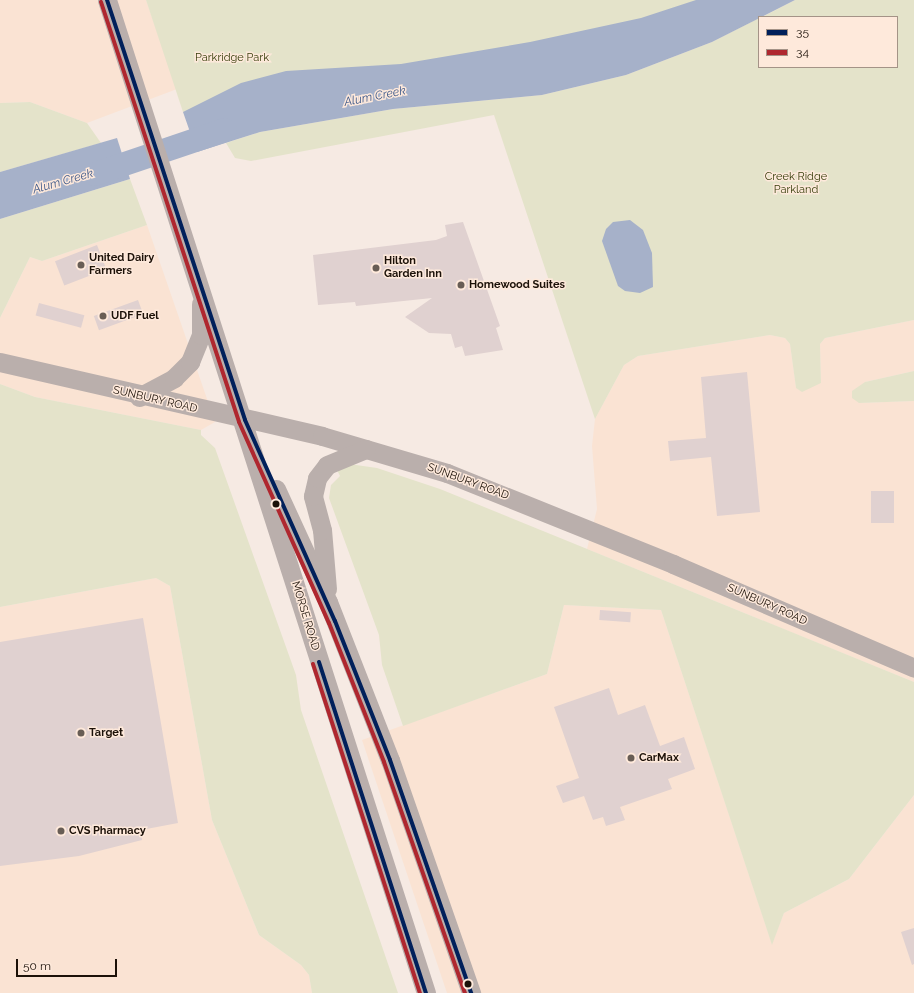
<!DOCTYPE html>
<html>
<head>
<meta charset="utf-8">
<style>
	body { margin:0 }
	#map { position:relative; width:914px; height:993px; overflow:hidden; background:#f6eae3; font-family:Raleway,sans-serif }
	div>[style] { position:absolute }
	.built>* { inset:0; background:#fae3d3 }
	.green>* { inset:0; background:#e4e3ca }
	.water>* { inset:0; background:#a6b1c9 }
	.river>* { height:24px; margin:-12px; padding:0 12px; transform-origin:12px; border-radius:12px; background:#a6b1c9 }
	.building>* { inset:0; background:#e0d1d0; transform-origin:0 0 }
	.primary>* { height:19px; margin:-9.5px; padding:0 9.5px; transform-origin:9.5px; border-radius:9.5px; background:#baafac }
	.bus-1>* { height:4px; margin:-2px; padding:0 2px; transform-origin:2px; border-radius:2px; background:#00205b }
	.bus-2>* { height:4px; margin:-2px; padding:0 2px; transform-origin:2px; border-radius:2px; background:#af272f }
	.dots>* { width:11px; height:11px; translate:-50% -50%; box-sizing:border-box; border:2px solid #fee9db; border-radius:50% }
	span { translate:-50% -50%; white-space:nowrap; text-align:center; line-height:1.15; -webkit-text-stroke:3px #fee9db; paint-order:stroke }
	.park-label { font-size:11px; color:#363d0a }
	.poi-label { font-size:11px; color:#1c1108; font-weight:700 }
	.left { translate:0 -50%; text-align:left }
	.street-label { font-size:11px; color:#1c1108 }
	.water-label { font-size:12px; color:#3b5789; font-style:italic }
	.legend { position:absolute; left:758px; top:16px; width:140px; height:52px; box-sizing:border-box; background:#fee9db; border:1px solid #a49387; margin:0; padding:5px 7px; list-style:none; font-size:12px; color:#1c1108 }
	.legend li { display:flex; align-items:center; gap:8px; height:20px }
	.legend b { width:20px; border:1px solid #a49387 }
	.scale { position:absolute; left:16px; top:959px; width:101px; height:18px; box-sizing:border-box; border:2px solid #1c1108; border-top:0; padding-left:5px; font-size:12px; line-height:14px; white-space:nowrap; color:#1c1108; -webkit-text-stroke:3px #fee9db; paint-order:stroke }
</style>
</head>
<body>
<div id="map">
	<div class="built">
		<i style="clip-path:polygon(0 0,146px 0,177px 89px,87px 123px,30px 102px,0 103px)"></i>
		<i style="clip-path:polygon(147px 225px,215px 422px,201px 430px,35px 397px,0 384px,0 318px,30px 257px,42px 261px)"></i>
		<i style="clip-path:polygon(914px 320px,914px 371px,865px 382px,859px 403px,914px 401px,914px 682px,587px 549px,597px 509px,592px 446px,595px 419px,624px 365px,638px 356px,770px 335px,785px 338px,790px 344px,796px 387px,821px 383px,820px 344px,825px 338px)"></i>
		<i style="clip-path:polygon(156px 578px,170px 586px,212px 820px,259px 935px,301px 965px,309px 975px,312px 993px,0 993px,0 607px)"></i>
		<i style="clip-path:polygon(564px 605px,661px 610px,772px 944px,784px 913px,849px 879px,914px 795px,914px 993px,447px 993px,362px 740px,547px 674px)"></i>
	</div>
	<div class="green">
		<i style="clip-path:polygon(146px 0,750px 0,237px 117px,183px 112px)"></i>
		<i style="clip-path:polygon(795px 0,914px 0,914px 320px,825px 338px,820px 344px,821px 383px,802px 392px,796px 388px,790px 344px,785px 338px,770px 335px,638px 356px,624px 365px,595px 419px,494px 115px,251px 161px,235px 158px,226px 143px,260px 132px,393px 109px,542px 95px,626px 75px,712px 42px,759px 18px,759px 67px,897px 67px,897px 17px,762px 17px)"></i>
		<i style="clip-path:polygon(30px 102px,87px 123px,101px 143px,0 172px,0 103px)"></i>
		<i style="clip-path:polygon(130px 179px,147px 225px,42px 261px,30px 257px,0 318px,0 219px)"></i>
		<i style="clip-path:polygon(914px 371px,914px 401px,859px 403px,852px 398px,852px 391px,865px 382px)"></i>
		<i style="clip-path:polygon(0 384px,35px 397px,201px 430px,201px 435px,215px 448px,296px 675px,301px 710px,398px 993px,312px 993px,309px 975px,301px 965px,259px 935px,212px 820px,170px 586px,156px 578px,0 607px)"></i>
		<i style="clip-path:polygon(349px 464px,377px 468px,440px 489px,914px 682px,914px 795px,849px 879px,784px 913px,772px 945px,661px 610px,564px 605px,547px 674px,403px 726px,382px 665px,379px 635px,329px 498px,331px 485px,340px 476px,336px 468px)"></i>
	</div>
	<div class="water">
		<i style="clip-path:polygon(696px 0,795px 0,712px 42px,626px 75px,542px 95px,393px 109px,260px 132px,197px 152px,183px 112px,241px 83px,286px 71px,401px 64px,530px 42px,641px 18px)"></i>
		<i style="clip-path:polygon(117px 138px,130px 179px,0 219px,0 172px)"></i>
		<i style="clip-path:polygon(630px 220px,643px 230px,652px 253px,653px 287px,640px 293px,625px 291px,618px 286px,602px 241px,606px 229px,613px 222px)"></i>
	</div>
	<div class="river">
		<i style="left:95px;top:174px;width:137px;rotate:-18.7deg"></i>
	</div>
	<div class="building">
		<i style="clip-path:polygon(463px 222px,500px 326px,496px 328px,503px 350px,465px 356px,462px 346px,455px 348px,451px 334px,429px 333px,405px 317px,432px 298px,356px 306px,355px 302px,318px 305px,313px 255px,436px 240px,447px 236px,445px 225px)"></i>
		<i style="left:97px;top:245px;width:26px;height:45px;rotate:69deg"></i>
		<i style="left:138px;top:300px;width:15px;height:47px;rotate:70deg"></i>
		<i style="left:39px;top:303px;width:47px;height:13px;rotate:15deg"></i>
		<i style="clip-path:polygon(747px 372px,760px 512px,717px 516px,711px 457px,670px 461px,668px 441px,706px 438px,701px 377px)"></i>
		<i style="left:871px;top:491px;width:23px;height:32px"></i>
		<i style="left:600px;top:610px;width:31px;height:10px;rotate:4deg"></i>
		<i style="clip-path:polygon(143px 618px,178px 823px,141px 830px,142px 840px,79px 856px,0 866px,0 642px)"></i>
		<i style="clip-path:polygon(609px 688px,618px 715px,645px 705px,660px 746px,684px 737px,695px 769px,668px 779px,672px 789px,620px 807px,625px 820px,606px 826px,603px 817px,593px 820px,584px 796px,563px 803px,556px 786px,579px 778px,554px 707px)"></i>
		<i style="clip-path:polygon(914px 928px,914px 964px,912px 965px,901px 932px)"></i>
	</div>
	<div class="primary">
		<i style="left:107px;top:0;width:1043px;rotate:72.19deg"></i>
		<i style="left:0;top:362px;width:330px;rotate:12.9deg"></i>
		<i style="left:322px;top:436px;width:130px;rotate:16.5deg"></i>
		<i style="left:447px;top:473px;width:244px;rotate:21.9deg"></i>
		<i style="left:673px;top:564px;width:262px;rotate:23.3deg"></i>
		<i style="left:139px;top:397px;width:40px;rotate:-28deg"></i>
		<i style="left:174px;top:378px;width:23px;rotate:-45deg"></i>
		<i style="left:190px;top:362px;width:29px;rotate:-68deg"></i>
		<i style="left:201px;top:335px;width:31px;rotate:-90deg"></i>
		<i style="left:276px;top:489px;width:124px;rotate:65.3deg"></i>
		<i style="left:328px;top:602px;width:170px;rotate:68.6deg"></i>
		<i style="left:390px;top:760px;width:247px;rotate:70.8deg"></i>
		<i style="left:327px;top:589px;width:59px;rotate:-94.8deg"></i>
		<i style="left:322px;top:530px;width:35px;rotate:-105deg"></i>
		<i style="left:313px;top:496px;width:18px;rotate:-77deg"></i>
		<i style="left:317px;top:478px;width:16px;rotate:-52deg"></i>
		<i style="left:327px;top:465px;width:42px;rotate:-22.3deg"></i>
	</div>
	<div class="bus-1">
		<i style="left:107px;top:0;width:442px;rotate:71.8deg"></i>
		<i style="left:245px;top:420px;width:220px;rotate:65.9deg"></i>
		<i style="left:335px;top:621px;width:149px;rotate:68.4deg"></i>
		<i style="left:390px;top:760px;width:247px;rotate:70.8deg"></i>
		<i style="left:319px;top:662px;width:348px;rotate:72.1deg"></i>
	</div>
	<div class="bus-2">
		<i style="left:101px;top:2px;width:442px;rotate:71.8deg"></i>
		<i style="left:239px;top:422px;width:220px;rotate:65.9deg"></i>
		<i style="left:329px;top:623px;width:149px;rotate:68.4deg"></i>
		<i style="left:384px;top:762px;width:245px;rotate:70.7deg"></i>
		<i style="left:313px;top:664px;width:346px;rotate:72deg"></i>
	</div>
	<div class="dots">
		<i style="left:81px;top:265px;background:#685d55"></i>
		<i style="left:376px;top:268px;background:#685d55"></i>
		<i style="left:461px;top:285px;background:#685d55"></i>
		<i style="left:103px;top:316px;background:#685d55"></i>
		<i style="left:276px;top:504px;background:#1c1108"></i>
		<i style="left:81px;top:733px;background:#685d55"></i>
		<i style="left:631px;top:758px;background:#685d55"></i>
		<i style="left:61px;top:831px;background:#685d55"></i>
		<i style="left:468px;top:984px;background:#1c1108"></i>
	</div>
	<div class="park-label">
		<span style="left:232px;top:58px">Parkridge Park</span>
		<span style="left:796px;top:184px">Creek Ridge<br>Parkland</span>
	</div>
	<div class="poi-label">
		<span class="left" style="left:89px;top:265px">United Dairy<br>Farmers</span>
		<span class="left" style="left:384px;top:268px">Hilton<br>Garden Inn</span>
		<span class="left" style="left:469px;top:285px">Homewood Suites</span>
		<span class="left" style="left:111px;top:316px">UDF Fuel</span>
		<span class="left" style="left:89px;top:733px">Target</span>
		<span class="left" style="left:639px;top:758px">CarMax</span>
		<span class="left" style="left:69px;top:831px">CVS Pharmacy</span>
	</div>
	<div class="street-label">
		<span style="left:155px;top:400px;rotate:13deg">SUNBURY ROAD</span>
		<span style="left:468px;top:482px;rotate:20deg">SUNBURY ROAD</span>
		<span style="left:767px;top:605px;rotate:24deg">SUNBURY ROAD</span>
		<span style="left:305px;top:616px;rotate:73deg">MORSE ROAD</span>
	</div>
	<div class="water-label">
		<span style="left:375px;top:97px;rotate:-11deg">Alum Creek</span>
		<span style="left:63px;top:182px;rotate:-16deg">Alum Creek</span>
	</div>
	<ul class="legend">
	<li><b style="height:5px;background:#00205b"></b>35</li>
	<li><b style="height:5px;background:#af272f"></b>34</li>
	</ul>
	<div class="scale">50 m</div>
</div>
</body>
</html>
